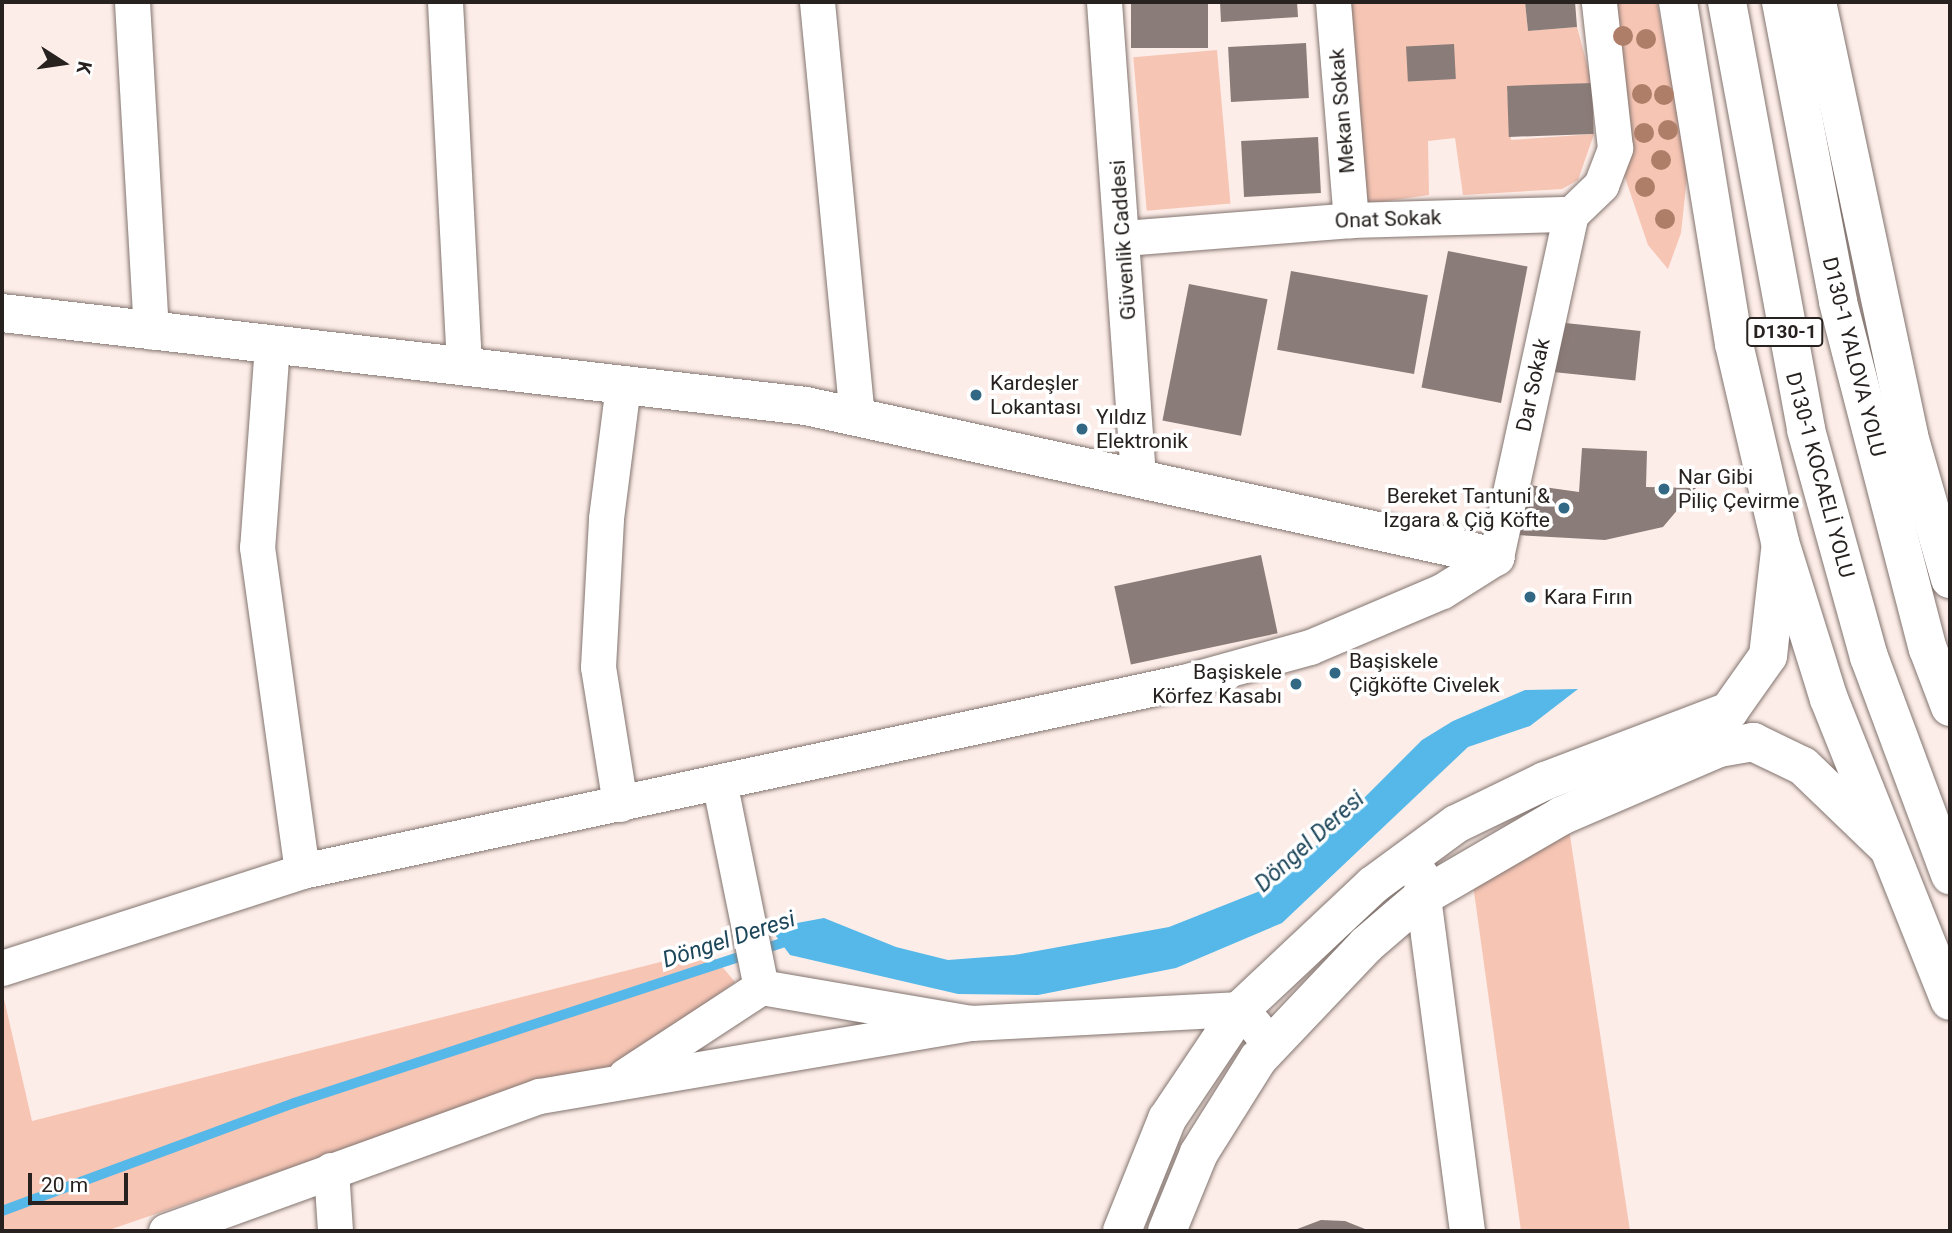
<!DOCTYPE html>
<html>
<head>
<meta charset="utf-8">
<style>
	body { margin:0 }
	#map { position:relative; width:1952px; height:1233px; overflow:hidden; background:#fdede8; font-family:Roboto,sans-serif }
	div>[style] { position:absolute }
	.green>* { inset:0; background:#f6c5b4; transform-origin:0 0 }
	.water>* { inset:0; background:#56b8e8 }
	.stream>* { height:10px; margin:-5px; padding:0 5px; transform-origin:5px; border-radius:5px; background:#56b8e8 }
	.building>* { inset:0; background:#8a7c78; transform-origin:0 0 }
	.roads { filter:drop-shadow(0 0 2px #82746f) drop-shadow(0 0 2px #82746f) }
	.street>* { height:35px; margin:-17.5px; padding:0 17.5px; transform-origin:17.5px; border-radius:17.5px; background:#fff }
	.secondary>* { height:38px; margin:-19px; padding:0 19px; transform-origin:19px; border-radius:19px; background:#fff }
	.highway>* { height:38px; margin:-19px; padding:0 19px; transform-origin:19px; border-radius:19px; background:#fff }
	.trees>* { width:20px; height:20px; margin:-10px; border-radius:50%; background:#af7e68 }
	.dots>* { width:19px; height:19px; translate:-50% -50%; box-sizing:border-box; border:4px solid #fff; border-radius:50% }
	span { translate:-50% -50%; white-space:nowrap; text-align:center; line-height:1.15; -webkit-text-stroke:7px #fff; paint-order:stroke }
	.shield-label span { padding:2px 5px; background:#fff; border:2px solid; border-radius:5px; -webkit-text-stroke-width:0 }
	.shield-label { font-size:19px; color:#272220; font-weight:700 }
	.street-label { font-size:21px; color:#272220 }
	.poi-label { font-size:21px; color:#272220 }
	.left { translate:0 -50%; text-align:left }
	.right { translate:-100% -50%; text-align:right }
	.water-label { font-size:23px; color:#1c465a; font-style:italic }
	.frame { position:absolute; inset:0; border:4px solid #272220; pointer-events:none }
	.north { position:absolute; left:28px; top:28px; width:70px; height:70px; -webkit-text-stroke:5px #fff; paint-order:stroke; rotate:102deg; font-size:19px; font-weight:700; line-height:28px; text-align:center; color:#272220 }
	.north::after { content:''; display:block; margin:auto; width:24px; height:32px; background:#272220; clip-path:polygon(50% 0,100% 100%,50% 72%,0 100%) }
	.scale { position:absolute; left:28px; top:1173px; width:100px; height:32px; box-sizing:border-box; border:4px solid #272220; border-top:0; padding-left:9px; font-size:21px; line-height:24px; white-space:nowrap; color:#272220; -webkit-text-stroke:5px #fff; paint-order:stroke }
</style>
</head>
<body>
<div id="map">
	<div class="green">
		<i style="clip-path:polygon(1342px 2px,1525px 2px,1528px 31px,1577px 27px,1592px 83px,1507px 89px,1511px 140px,1594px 134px,1578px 180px,1562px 189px,1463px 195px,1455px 138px,1428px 141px,1429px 195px,1359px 205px)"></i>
		<i style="clip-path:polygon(1599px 2px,1657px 2px,1688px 167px,1681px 233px,1668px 269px,1648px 245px,1615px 148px)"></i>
		<i style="left:1217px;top:50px;width:154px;height:84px;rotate:85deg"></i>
		<i style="clip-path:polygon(1567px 816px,1630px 1231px,1521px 1231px,1471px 870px)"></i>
		<i style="clip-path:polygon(708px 950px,735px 982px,603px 1076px,532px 1085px,106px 1231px,2px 1231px,2px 990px,32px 1121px)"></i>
	</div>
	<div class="water">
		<i style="clip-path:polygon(1578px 689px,1530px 726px,1468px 747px,1282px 923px,1176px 968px,1038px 995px,958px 994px,790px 955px,770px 928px,824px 918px,896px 947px,948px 960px,1014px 955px,1169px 927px,1278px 884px,1422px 740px,1453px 721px,1525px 690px)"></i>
	</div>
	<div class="stream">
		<i style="left:2px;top:1211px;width:311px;rotate:-20.3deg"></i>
		<i style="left:294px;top:1103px;width:523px;rotate:-18.16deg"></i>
	</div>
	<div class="building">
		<i style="left:1131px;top:2px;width:77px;height:46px"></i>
		<i style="clip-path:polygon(1220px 2px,1297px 2px,1298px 17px,1221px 22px)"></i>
		<i style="clip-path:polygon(1525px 2px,1575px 2px,1577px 27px,1528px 31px)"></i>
		<i style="left:1306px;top:43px;width:55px;height:78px;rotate:87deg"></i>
		<i style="left:1454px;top:44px;width:35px;height:48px;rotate:87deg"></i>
		<i style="left:1592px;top:83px;width:51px;height:85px;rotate:88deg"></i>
		<i style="left:1318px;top:137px;width:56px;height:77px;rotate:87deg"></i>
		<i style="left:1448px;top:251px;width:81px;height:139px;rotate:11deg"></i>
		<i style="left:1291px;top:271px;width:139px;height:80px;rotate:10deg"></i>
		<i style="left:1189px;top:284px;width:80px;height:139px;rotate:11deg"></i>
		<i style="left:1556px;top:322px;width:85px;height:50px;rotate:6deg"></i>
		<i style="clip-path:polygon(1582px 448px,1647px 451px,1646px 487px,1696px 488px,1663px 527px,1605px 540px,1517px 535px,1523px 484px,1579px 492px)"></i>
		<i style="left:1261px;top:555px;width:80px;height:150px;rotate:78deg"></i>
		<i style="clip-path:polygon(1321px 1220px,1345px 1221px,1370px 1231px,1292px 1231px)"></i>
	</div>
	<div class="roads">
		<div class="street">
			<i style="left:132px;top:2px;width:330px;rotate:86.7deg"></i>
			<i style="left:445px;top:2px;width:364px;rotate:87deg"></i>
			<i style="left:817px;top:2px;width:416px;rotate:84.5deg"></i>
			<i style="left:1104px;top:2px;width:477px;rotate:85.9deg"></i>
			<i style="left:1333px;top:2px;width:219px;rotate:85.3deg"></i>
			<i style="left:1124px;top:238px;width:228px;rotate:-4.5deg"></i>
			<i style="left:1351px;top:220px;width:220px;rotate:-1.6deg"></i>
			<i style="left:1571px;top:214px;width:42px;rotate:-44deg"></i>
			<i style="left:1601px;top:185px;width:40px;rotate:-69deg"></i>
			<i style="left:1615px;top:148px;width:147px;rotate:-96.3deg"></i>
			<i style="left:272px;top:345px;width:203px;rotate:94.2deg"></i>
			<i style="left:257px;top:547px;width:327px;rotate:82.1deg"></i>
			<i style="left:720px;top:786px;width:205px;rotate:78.5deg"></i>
			<i style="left:620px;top:804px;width:139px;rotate:-99.1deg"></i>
			<i style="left:598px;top:667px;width:149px;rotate:-86.9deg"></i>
			<i style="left:606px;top:518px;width:134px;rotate:-82.7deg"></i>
			<i style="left:1420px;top:874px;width:360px;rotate:82.5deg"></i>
			<i style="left:2px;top:968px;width:315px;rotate:-17.9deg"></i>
			<i style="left:302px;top:871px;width:901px;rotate:-12.11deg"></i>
			<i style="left:1183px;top:682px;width:132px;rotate:-15.4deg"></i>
			<i style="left:1310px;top:647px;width:143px;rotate:-23deg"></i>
			<i style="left:1442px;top:591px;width:64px;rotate:-32.2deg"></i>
			<i style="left:1496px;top:557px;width:351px;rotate:-77.7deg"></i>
			<i style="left:625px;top:1076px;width:163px;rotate:-33.2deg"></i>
			<i style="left:761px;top:987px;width:213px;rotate:9.7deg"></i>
			<i style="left:971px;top:1023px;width:270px;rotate:-3deg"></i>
			<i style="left:1241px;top:1009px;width:47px;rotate:50.2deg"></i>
			<i style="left:331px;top:1170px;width:61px;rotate:86.2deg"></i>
			<i style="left:166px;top:1231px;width:397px;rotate:-19.9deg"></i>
			<i style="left:539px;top:1096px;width:438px;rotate:-9.6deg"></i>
		</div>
		<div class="secondary">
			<i style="left:2px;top:313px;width:809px;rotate:6.6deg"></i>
			<i style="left:806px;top:406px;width:706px;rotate:12.34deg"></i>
			<i style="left:1122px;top:1231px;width:121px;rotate:-68.1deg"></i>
			<i style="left:1167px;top:1119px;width:133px;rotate:-56.1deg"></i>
			<i style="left:1241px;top:1009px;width:181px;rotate:-43.2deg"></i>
			<i style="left:1373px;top:885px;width:103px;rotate:-36.3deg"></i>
			<i style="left:1456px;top:824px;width:99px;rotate:-25.8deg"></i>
			<i style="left:1545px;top:781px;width:197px;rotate:-20.8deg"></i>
			<i style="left:1729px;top:711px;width:67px;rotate:-54.7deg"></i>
			<i style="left:1768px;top:656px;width:106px;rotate:-83.5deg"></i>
			<i style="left:1167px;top:1231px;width:84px;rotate:-67.7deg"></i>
			<i style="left:1199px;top:1153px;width:111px;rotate:-57.9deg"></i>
			<i style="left:1258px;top:1059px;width:157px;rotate:-46.5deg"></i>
			<i style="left:1366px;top:945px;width:74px;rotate:-40.6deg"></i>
			<i style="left:1422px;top:897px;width:161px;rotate:-30.2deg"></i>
			<i style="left:1561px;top:816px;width:172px;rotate:-23.3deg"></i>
			<i style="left:1719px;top:748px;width:35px;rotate:-10deg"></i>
			<i style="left:1753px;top:742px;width:55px;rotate:25.6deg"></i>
			<i style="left:1803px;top:766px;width:114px;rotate:43.9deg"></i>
		</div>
		<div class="highway">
			<i style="left:1678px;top:2px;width:347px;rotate:80.7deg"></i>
			<i style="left:1734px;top:344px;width:203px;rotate:76.9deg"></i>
			<i style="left:1780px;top:542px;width:164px;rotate:72.7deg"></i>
			<i style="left:1829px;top:699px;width:325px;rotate:68.2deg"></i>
			<i style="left:1727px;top:2px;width:435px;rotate:79.5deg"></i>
			<i style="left:1806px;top:430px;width:236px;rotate:74.5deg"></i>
			<i style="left:1869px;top:657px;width:233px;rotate:69.6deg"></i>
			<i style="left:1781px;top:2px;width:305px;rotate:79.2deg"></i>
			<i style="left:1838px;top:302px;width:358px;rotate:75.5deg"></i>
			<i style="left:1928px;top:649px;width:62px;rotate:69.2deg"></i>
			<i style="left:1817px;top:2px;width:444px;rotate:78deg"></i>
			<i style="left:1909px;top:436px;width:149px;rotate:74deg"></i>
		</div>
	</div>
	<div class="trees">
		<i style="left:1623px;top:36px"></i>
		<i style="left:1646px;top:39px"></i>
		<i style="left:1642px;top:94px"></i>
		<i style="left:1664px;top:95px"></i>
		<i style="left:1668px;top:130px"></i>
		<i style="left:1644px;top:133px"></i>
		<i style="left:1661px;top:160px"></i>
		<i style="left:1645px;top:187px"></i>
		<i style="left:1665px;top:219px"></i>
	</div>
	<div class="dots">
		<i style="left:976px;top:395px;background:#326884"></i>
		<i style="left:1082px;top:429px;background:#326884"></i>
		<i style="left:1664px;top:489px;background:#326884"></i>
		<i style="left:1564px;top:508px;background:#326884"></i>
		<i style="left:1530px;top:597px;background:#326884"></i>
		<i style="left:1335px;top:673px;background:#326884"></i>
		<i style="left:1296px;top:684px;background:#326884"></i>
	</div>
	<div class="shield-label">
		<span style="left:1785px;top:332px">D130-1</span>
	</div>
	<div class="street-label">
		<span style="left:1342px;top:111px;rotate:-95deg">Mekan Sokak</span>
		<span style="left:1388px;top:219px;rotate:-2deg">Onat Sokak</span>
		<span style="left:1123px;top:240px;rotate:-94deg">Güvenlik Caddesi</span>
		<span style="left:1854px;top:357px;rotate:76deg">D130-1 YALOVA YOLU</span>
		<span style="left:1533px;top:385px;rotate:-78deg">Dar Sokak</span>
		<span style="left:1820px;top:475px;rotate:75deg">D130-1 KOCAELİ YOLU</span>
	</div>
	<div class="poi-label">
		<span class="left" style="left:990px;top:395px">Kardeşler<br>Lokantası</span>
		<span class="left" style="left:1096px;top:429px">Yıldız<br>Elektronik</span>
		<span class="left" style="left:1678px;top:489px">Nar Gibi<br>Piliç Çevirme</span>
		<span class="right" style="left:1550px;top:508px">Bereket Tantuni &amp;<br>Izgara &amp; Çiğ Köfte</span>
		<span class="left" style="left:1544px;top:597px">Kara Fırın</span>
		<span class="left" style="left:1349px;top:673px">Başiskele<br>Çiğköfte Civelek</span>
		<span class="right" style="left:1282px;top:684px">Başiskele<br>Körfez Kasabı</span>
	</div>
	<div class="water-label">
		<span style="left:1310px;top:842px;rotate:-42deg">Döngel Deresi</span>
		<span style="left:729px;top:940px;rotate:-18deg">Döngel Deresi</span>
	</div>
	<div class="frame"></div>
	<div class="north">K</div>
	<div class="scale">20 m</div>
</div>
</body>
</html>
